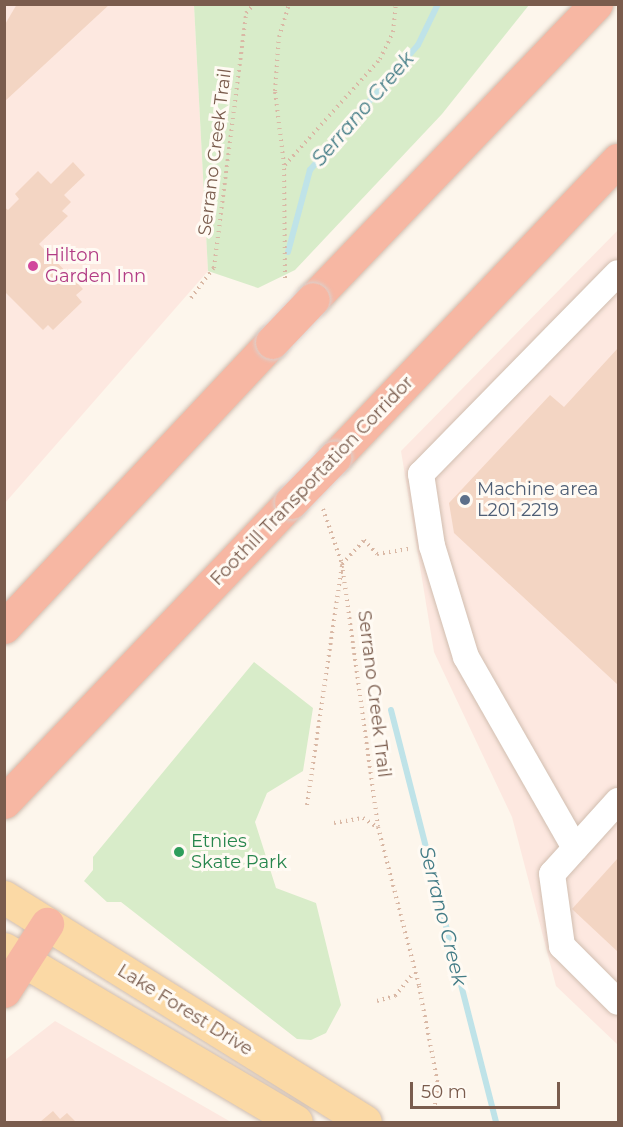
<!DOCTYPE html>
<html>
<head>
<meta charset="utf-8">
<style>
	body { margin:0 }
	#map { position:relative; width:623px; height:1127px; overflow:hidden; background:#fdf6ec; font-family:Montserrat,sans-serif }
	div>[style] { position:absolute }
	.commercial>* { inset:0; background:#fde8e0 }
	.green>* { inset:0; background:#d8ecc9 }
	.stream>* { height:6px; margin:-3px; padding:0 3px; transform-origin:3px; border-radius:3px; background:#bfe3e8 }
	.building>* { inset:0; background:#f3d5c3 }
	.path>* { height:4px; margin-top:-2px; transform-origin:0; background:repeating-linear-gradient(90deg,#d9b8a5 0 1.5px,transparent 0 6px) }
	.roads { filter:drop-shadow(0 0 2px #d1beb0) drop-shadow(0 0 2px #d1beb0) }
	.minor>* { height:26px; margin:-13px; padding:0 13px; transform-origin:13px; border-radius:13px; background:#fff }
	.major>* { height:33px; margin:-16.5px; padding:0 16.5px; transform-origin:16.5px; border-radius:16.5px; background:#fbd9a5 }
	.highway>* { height:33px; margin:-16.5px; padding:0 16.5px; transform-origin:16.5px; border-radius:16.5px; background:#f7b7a3 }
	.bridges { filter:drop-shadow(0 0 2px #dad1cd) drop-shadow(0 0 2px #dad1cd) }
	.highway-bridge>* { height:33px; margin:-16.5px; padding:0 16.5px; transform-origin:16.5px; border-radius:16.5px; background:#f7b7a3 }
	.dots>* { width:16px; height:16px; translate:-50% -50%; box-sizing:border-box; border:3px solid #fffaf3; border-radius:50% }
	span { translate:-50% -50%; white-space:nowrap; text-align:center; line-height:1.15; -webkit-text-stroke:6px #fffaf3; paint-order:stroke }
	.street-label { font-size:18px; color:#7a5c4d }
	.hotel-label { font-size:18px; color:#b23c85 }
	.left { translate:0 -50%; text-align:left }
	.service-label { font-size:18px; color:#4e5e75 }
	.leisure-label { font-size:18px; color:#27864d }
	.water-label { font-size:20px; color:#437c86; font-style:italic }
	.frame { position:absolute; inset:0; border:6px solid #7a5c4d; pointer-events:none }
	.scale { position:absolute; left:410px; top:1082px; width:150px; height:27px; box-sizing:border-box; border:3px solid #7a5c4d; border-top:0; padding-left:8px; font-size:18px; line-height:21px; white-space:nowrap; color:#7a5c4d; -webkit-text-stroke:4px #fffaf3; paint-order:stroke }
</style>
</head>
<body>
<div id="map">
	<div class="commercial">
		<i style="clip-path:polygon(5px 5px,194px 5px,208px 271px,5px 503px)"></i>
		<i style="clip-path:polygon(618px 230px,618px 1045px,556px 986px,512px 817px,434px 652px,401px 451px)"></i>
		<i style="clip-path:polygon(55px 1021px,231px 1122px,5px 1122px,5px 1060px)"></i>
	</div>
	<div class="green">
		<i style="clip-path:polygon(194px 5px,194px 4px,529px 5px,442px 114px,295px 270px,258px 288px,208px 271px)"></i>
		<i style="clip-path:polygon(254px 662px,313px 708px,303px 771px,267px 793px,255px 822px,276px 888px,316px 903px,341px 1005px,326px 1033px,311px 1040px,297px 1039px,121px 902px,107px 902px,84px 881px,93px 870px,93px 857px)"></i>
	</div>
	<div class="stream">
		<i style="left:288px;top:252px;width:85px;rotate:-75deg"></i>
		<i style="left:310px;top:170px;width:165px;rotate:-49.2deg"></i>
		<i style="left:418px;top:45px;width:46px;rotate:-64deg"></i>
		<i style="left:391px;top:710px;width:425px;rotate:75.7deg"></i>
	</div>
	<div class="building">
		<i style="clip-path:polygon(17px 4px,110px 4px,4px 102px,4px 26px)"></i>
		<i style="clip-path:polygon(73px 162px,85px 175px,64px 195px,71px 202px,62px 211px,68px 216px,39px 244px,83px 289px,76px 295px,82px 302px,53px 330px,48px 325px,43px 330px,4px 291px,4px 207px,8px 210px,19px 199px,15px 194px,38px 171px,51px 184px)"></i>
		<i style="clip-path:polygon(618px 348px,618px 685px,454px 533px,449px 503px,550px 395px,564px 407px)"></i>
		<i style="clip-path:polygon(618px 858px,618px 952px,572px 909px)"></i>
		<i style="clip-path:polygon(53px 1111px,60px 1119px,67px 1113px,76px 1122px,40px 1122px)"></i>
	</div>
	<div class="path">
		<i style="left:285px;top:165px;width:142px;rotate:-48.1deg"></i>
		<i style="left:380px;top:59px;width:30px;rotate:-64deg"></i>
		<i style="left:393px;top:32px;width:28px;rotate:-84deg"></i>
		<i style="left:285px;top:278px;width:113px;rotate:-90.5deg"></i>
		<i style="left:284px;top:165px;width:75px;rotate:-96.9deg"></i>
		<i style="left:275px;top:91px;width:54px;rotate:-85.8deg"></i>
		<i style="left:279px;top:37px;width:34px;rotate:-73deg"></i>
		<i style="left:191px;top:298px;width:38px;rotate:-53deg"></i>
		<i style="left:214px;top:268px;width:257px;rotate:-82.8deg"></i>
		<i style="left:246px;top:13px;width:12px;rotate:-48deg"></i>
		<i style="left:323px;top:509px;width:58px;rotate:70.9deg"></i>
		<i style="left:342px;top:564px;width:265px;rotate:82.2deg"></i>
		<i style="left:378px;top:827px;width:164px;rotate:75.5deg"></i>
		<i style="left:419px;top:986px;width:101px;rotate:79.1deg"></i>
		<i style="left:438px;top:1085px;width:20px;rotate:99deg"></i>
		<i style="left:307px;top:805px;width:244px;rotate:-81.7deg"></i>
		<i style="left:342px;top:564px;width:33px;rotate:-47deg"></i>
		<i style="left:364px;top:540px;width:19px;rotate:47deg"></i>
		<i style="left:377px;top:554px;width:33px;rotate:-9deg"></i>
		<i style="left:334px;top:823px;width:29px;rotate:-10deg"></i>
		<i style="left:363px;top:818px;width:17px;rotate:33deg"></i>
		<i style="left:377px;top:1001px;width:19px;rotate:-16deg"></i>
		<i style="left:395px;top:996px;width:28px;rotate:-51deg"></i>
	</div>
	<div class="roads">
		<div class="minor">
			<i style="left:618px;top:801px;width:98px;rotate:132.1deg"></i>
			<i style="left:552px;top:874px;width:73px;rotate:82.1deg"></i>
			<i style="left:562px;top:946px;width:79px;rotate:45deg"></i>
			<i style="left:575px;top:848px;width:220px;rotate:-119.7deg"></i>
			<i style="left:466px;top:657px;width:116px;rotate:-107deg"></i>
			<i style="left:432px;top:546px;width:73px;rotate:-98.7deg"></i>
			<i style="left:421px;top:474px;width:281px;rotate:-45.6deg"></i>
		</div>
		<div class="major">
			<i style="left:4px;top:897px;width:425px;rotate:31.9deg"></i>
			<i style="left:4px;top:949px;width:339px;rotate:30.6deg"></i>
		</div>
		<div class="highway">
			<i style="left:313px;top:299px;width:409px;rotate:-46.2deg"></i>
			<i style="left:334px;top:458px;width:412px;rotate:-46.4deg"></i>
			<i style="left:4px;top:627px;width:391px;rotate:-46.8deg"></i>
			<i style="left:4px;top:802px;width:415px;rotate:-46.3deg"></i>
			<i style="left:4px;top:991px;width:80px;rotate:-57.3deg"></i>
		</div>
	</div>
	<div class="bridges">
		<div class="highway-bridge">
			<i style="left:272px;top:342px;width:59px;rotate:-46.4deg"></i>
			<i style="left:291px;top:502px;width:62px;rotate:-45.7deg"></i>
		</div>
	</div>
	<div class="dots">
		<i style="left:33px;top:266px;background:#d1479c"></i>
		<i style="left:465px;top:500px;background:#5c6f8a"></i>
		<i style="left:179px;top:852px;background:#2e9e5b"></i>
	</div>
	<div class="street-label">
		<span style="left:215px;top:152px;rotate:-83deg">Serrano Creek Trail</span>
		<span style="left:312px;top:481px;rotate:-46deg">Foothill Transportation Corridor</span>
		<span style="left:374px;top:694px;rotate:83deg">Serrano Creek Trail</span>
		<span style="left:185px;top:1010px;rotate:32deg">Lake Forest Drive</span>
	</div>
	<div class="hotel-label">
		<span class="left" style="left:45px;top:266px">Hilton<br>Garden Inn</span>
	</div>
	<div class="service-label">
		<span class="left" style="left:477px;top:500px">Machine area<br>L201 2219</span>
	</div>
	<div class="leisure-label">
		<span class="left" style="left:191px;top:852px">Etnies<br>Skate Park</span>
	</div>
	<div class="water-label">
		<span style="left:363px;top:109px;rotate:-49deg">Serrano Creek</span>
		<span style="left:443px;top:916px;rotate:76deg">Serrano Creek</span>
	</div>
	<div class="frame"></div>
	<div class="scale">50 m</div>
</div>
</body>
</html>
